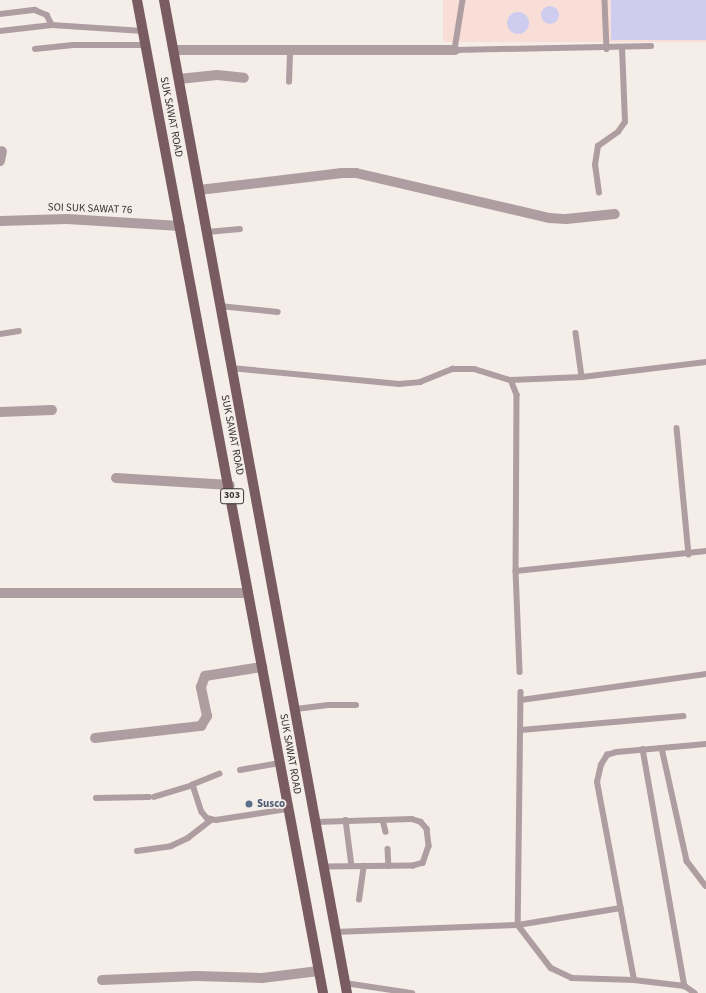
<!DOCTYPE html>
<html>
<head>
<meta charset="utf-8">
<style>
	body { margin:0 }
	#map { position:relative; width:706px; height:993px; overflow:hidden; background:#f5ede8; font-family:"Source Sans 3",sans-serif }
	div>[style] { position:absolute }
	.industrial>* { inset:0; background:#f8ded7; transform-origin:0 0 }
	.building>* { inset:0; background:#cfcdef; transform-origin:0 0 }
	.round { border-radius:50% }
	.service>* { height:5.5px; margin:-2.75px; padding:0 2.75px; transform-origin:2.75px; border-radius:2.75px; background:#af9ea1 }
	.minor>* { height:10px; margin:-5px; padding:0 5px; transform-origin:5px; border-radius:5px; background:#af9ea1 }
	.tertiary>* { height:10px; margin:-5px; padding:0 5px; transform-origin:5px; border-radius:5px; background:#af9ea1 }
	.primary>* { height:10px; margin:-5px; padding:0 5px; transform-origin:5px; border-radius:5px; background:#795c62 }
	.dots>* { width:11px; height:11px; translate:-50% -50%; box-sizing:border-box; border:2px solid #f5ede8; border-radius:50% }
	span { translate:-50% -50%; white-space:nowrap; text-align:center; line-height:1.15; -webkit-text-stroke:3.5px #f5ede8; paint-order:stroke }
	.shield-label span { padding:1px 3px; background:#f5ede8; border:1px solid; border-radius:3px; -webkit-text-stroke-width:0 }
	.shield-label { font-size:10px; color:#353230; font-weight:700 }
	.street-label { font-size:11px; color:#353230 }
	.service-label { font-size:11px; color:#4e5e75; font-weight:700 }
	.left { translate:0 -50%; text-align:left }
</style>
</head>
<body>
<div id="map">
	<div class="industrial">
		<i style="left:443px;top:0;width:263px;height:42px"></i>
	</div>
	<div class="building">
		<i style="left:611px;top:0;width:95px;height:40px"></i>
		<i class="round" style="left:541px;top:6px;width:18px;height:18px"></i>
		<i class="round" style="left:507px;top:12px;width:22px;height:22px"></i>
	</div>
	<div class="service">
		<i style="left:463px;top:0;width:51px;rotate:99.1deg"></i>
		<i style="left:455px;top:50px;width:196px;rotate:-1.2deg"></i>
		<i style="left:605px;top:0;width:49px;rotate:87.7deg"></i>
		<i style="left:0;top:14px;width:35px;rotate:-7deg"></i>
		<i style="left:35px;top:10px;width:13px;rotate:23deg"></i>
		<i style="left:47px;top:15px;width:11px;rotate:63deg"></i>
		<i style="left:0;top:31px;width:52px;rotate:-6.6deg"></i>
		<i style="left:52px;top:25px;width:91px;rotate:3.8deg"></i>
		<i style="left:35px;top:49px;width:38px;rotate:-6deg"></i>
		<i style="left:73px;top:45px;width:72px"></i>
		<i style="left:289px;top:82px;width:31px;rotate:-88deg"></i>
		<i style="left:599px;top:193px;width:28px;rotate:-98deg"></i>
		<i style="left:595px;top:165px;width:19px;rotate:-81deg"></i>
		<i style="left:598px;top:146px;width:24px;rotate:-35deg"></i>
		<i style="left:618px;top:132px;width:12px;rotate:-55deg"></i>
		<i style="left:625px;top:122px;width:74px;rotate:-92.3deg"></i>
		<i style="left:207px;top:232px;width:33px;rotate:-5deg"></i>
		<i style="left:220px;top:306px;width:58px;rotate:5.9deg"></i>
		<i style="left:576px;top:333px;width:44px;rotate:82.2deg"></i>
		<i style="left:0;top:334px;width:19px;rotate:-9deg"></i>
		<i style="left:231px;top:368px;width:169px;rotate:5.4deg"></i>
		<i style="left:399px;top:384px;width:21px;rotate:-5deg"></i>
		<i style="left:420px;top:382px;width:35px;rotate:-22deg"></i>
		<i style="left:452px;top:369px;width:22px"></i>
		<i style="left:474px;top:369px;width:39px;rotate:17deg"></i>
		<i style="left:511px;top:380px;width:16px;rotate:68deg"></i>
		<i style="left:517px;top:395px;width:176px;rotate:90.3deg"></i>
		<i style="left:516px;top:571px;width:101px;rotate:87.7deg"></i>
		<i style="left:511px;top:380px;width:71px;rotate:-2.4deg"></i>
		<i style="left:582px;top:377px;width:125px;rotate:-6.9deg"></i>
		<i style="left:677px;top:428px;width:127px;rotate:84.6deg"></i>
		<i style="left:516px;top:571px;width:191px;rotate:-6deg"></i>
		<i style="left:521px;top:692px;width:233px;rotate:90.7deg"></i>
		<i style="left:518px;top:925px;width:104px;rotate:-9.4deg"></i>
		<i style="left:521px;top:700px;width:187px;rotate:-8deg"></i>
		<i style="left:296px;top:709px;width:32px;rotate:-7deg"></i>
		<i style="left:328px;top:705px;width:28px"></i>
		<i style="left:521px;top:730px;width:163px;rotate:-4.9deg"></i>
		<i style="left:662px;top:748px;width:116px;rotate:77.5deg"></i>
		<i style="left:687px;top:861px;width:31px;rotate:53deg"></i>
		<i style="left:643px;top:749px;width:241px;rotate:80deg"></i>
		<i style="left:240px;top:770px;width:40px;rotate:-10deg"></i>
		<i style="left:220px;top:774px;width:29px;rotate:158deg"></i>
		<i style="left:193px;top:785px;width:28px;rotate:72deg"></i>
		<i style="left:202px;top:812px;width:8px;rotate:50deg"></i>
		<i style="left:207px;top:818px;width:9px;rotate:13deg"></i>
		<i style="left:216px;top:820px;width:73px;rotate:-8.7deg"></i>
		<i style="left:154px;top:797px;width:41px;rotate:-17.1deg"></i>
		<i style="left:96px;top:798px;width:53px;rotate:-1.1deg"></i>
		<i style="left:346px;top:820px;width:46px;rotate:82.6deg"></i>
		<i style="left:383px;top:820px;width:12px;rotate:76deg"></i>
		<i style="left:316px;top:822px;width:96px;rotate:-1.8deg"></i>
		<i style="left:412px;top:819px;width:9px;rotate:18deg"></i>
		<i style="left:421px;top:822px;width:9px;rotate:49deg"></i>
		<i style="left:427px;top:829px;width:17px;rotate:83deg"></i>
		<i style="left:429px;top:846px;width:18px;rotate:109deg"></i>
		<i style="left:423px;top:863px;width:10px;rotate:163deg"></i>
		<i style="left:413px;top:866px;width:89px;rotate:179.4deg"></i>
		<i style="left:388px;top:849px;width:17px;rotate:87deg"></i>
		<i style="left:137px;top:851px;width:34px;rotate:-8deg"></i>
		<i style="left:171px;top:846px;width:19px;rotate:-25deg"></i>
		<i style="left:188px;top:838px;width:29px;rotate:-38deg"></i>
		<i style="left:359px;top:900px;width:34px;rotate:-82deg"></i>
		<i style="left:335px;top:932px;width:183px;rotate:-2.2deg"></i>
		<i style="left:518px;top:925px;width:54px;rotate:52.5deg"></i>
		<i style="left:551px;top:968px;width:23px;rotate:25deg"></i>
		<i style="left:572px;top:978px;width:62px;rotate:1.8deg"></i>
		<i style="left:634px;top:980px;width:51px;rotate:6.7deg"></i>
		<i style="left:685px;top:986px;width:12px;rotate:35deg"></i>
		<i style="left:634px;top:980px;width:201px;rotate:-100.6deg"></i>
		<i style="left:597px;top:782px;width:17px;rotate:-77deg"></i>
		<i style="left:601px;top:765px;width:12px;rotate:-59deg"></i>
		<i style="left:607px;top:755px;width:10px;rotate:-17deg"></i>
		<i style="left:617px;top:752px;width:89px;rotate:-5.1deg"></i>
		<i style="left:345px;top:983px;width:68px;rotate:8.5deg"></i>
	</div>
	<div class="minor">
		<i style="left:174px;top:50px;width:281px"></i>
		<i style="left:179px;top:79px;width:38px;rotate:-6deg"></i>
		<i style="left:217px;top:75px;width:27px;rotate:6deg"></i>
		<i style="left:0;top:161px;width:10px;rotate:-79deg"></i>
		<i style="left:199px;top:190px;width:144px;rotate:-6.8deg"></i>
		<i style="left:342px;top:173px;width:14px"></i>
		<i style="left:356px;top:173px;width:199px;rotate:13.1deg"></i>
		<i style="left:550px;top:218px;width:16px;rotate:4deg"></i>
		<i style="left:566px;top:219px;width:49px;rotate:-5.8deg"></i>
		<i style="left:0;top:412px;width:52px;rotate:-2.2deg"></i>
		<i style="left:116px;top:478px;width:114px;rotate:3.5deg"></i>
		<i style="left:0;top:593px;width:248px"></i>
		<i style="left:95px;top:738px;width:107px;rotate:-6.5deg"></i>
		<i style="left:201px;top:726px;width:12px;rotate:-59deg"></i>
		<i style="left:207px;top:716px;width:30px;rotate:-102deg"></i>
		<i style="left:201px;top:687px;width:12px;rotate:-70deg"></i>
		<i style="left:205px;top:676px;width:58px;rotate:-9deg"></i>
		<i style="left:102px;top:980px;width:94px;rotate:-2.4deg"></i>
		<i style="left:196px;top:976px;width:66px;rotate:1.7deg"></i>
		<i style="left:262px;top:978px;width:57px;rotate:-7deg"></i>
	</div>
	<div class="tertiary">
		<i style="left:0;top:221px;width:67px;rotate:-1.7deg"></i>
		<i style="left:67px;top:219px;width:113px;rotate:3.5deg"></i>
	</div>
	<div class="primary">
		<i style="left:137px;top:0;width:1010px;rotate:79.39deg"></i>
		<i style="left:164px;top:0;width:1010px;rotate:79.56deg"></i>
	</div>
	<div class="dots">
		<i style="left:249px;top:804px;background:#5c6f8a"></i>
	</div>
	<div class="shield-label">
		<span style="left:232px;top:496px">303</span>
	</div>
	<div class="street-label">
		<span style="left:171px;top:117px;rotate:79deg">SUK SAWAT ROAD</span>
		<span style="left:90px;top:209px;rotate:2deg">SOI SUK SAWAT 76</span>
		<span style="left:232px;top:435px;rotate:79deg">SUK SAWAT ROAD</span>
		<span style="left:290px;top:754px;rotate:80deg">SUK SAWAT ROAD</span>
	</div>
	<div class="service-label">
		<span class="left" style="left:257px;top:804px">Susco</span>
	</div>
</div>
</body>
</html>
